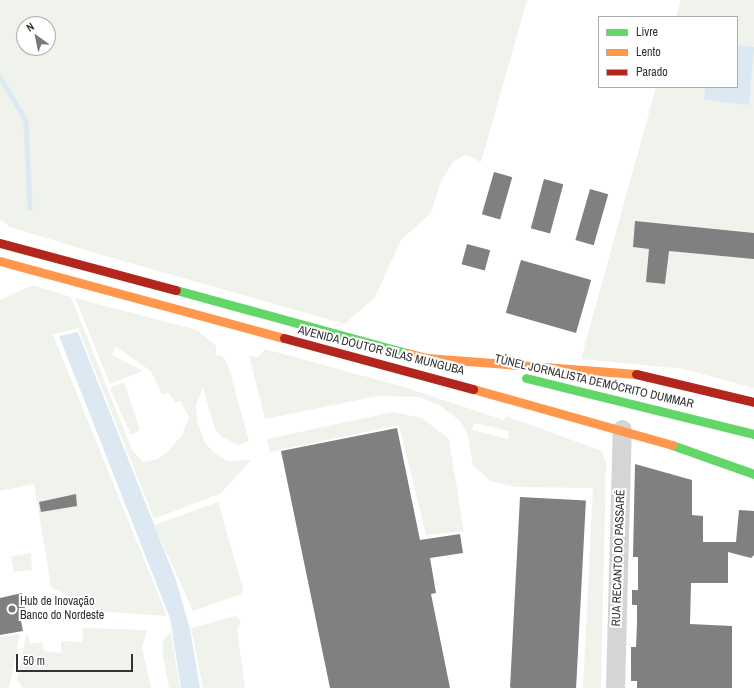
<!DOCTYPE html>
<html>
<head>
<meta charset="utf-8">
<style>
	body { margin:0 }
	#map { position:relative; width:754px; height:688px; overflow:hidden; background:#fff; font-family:"Archivo Narrow",sans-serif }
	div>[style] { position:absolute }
	.green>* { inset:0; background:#f0f3ec }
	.water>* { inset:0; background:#dce9f2 }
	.stream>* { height:4.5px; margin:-2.25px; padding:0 2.25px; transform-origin:2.25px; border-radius:2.25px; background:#dce9f2 }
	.building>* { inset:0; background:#808080; transform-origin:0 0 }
	.street>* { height:19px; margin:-9.5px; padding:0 9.5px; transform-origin:9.5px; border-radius:9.5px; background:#d5d5d5 }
	.fast>* { height:9px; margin:-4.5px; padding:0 4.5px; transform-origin:4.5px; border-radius:4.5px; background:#63d668 }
	.slow>* { height:9px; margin:-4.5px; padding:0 4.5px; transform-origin:4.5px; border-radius:4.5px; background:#ff974d }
	.jam>* { height:9px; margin:-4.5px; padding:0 4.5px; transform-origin:4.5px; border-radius:4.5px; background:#b3261e }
	.dots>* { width:11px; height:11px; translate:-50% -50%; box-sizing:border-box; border:2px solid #fff; border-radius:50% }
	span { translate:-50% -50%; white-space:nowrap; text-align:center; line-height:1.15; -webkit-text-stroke:4px #fff; paint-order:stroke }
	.street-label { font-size:12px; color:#313131 }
	.poi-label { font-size:12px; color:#313131 }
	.left { translate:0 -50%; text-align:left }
	.legend { position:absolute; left:598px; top:16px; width:140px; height:72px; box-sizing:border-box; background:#fff; border:1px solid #adadad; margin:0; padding:5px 7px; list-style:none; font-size:12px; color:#313131 }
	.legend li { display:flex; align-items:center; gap:8px; height:20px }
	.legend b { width:20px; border:1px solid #adadad }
	.north { position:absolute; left:16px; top:16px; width:40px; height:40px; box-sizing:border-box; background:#fff; border:1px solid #adadad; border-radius:50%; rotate:327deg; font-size:11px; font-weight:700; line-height:16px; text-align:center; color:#313131 }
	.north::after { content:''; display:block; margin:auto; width:14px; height:18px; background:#797979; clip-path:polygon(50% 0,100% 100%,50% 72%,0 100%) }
	.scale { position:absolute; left:16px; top:654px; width:117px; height:18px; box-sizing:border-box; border:2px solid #313131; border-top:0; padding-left:5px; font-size:12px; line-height:14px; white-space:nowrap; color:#313131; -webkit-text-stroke:3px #fff; paint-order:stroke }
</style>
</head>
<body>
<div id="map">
	<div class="green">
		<i style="clip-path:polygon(evenodd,0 0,527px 0,481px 162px,465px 155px,454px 161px,441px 181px,431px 213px,401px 240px,375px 297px,345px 324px,112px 258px,10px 227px,0 220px,0 0,24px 24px,48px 24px,48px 48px,24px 48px,24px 24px)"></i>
		<i style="clip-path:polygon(681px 0,754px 0,754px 388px,683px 369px,581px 359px,656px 87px,737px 87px,737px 17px,676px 17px)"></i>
		<i style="clip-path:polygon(33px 285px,71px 297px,132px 450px,143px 462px,158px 459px,170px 449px,182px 435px,189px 417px,180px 401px,175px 402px,169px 393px,162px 394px,151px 371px,116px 347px,112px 355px,143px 371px,110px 384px,75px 298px,197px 330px,216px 346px,216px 355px,222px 356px,228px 365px,249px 441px,239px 445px,222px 437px,215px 429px,203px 388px,196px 405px,197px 421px,205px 443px,216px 454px,227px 461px,251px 460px,221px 493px,154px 519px,78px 328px,53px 335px,167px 616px,96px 611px,51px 587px,34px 484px,0 491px,0 300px)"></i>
		<i style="clip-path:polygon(evenodd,265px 349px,404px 387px,504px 420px,506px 416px,602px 451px,606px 463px,601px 688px,583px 688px,593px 488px,517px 487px,490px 481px,473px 465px,467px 433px,460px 421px,439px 405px,419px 397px,378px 396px,265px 419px,249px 356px,258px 357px,265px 349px,474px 423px,509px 431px,508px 439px,472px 430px,474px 423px)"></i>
		<i style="clip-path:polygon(124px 382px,140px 430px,131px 435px,110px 388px)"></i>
		<i style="clip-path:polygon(393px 412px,422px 418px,449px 439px,464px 531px,426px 535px,399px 425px,270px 452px,267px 439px)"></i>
		<i style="clip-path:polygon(218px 502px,243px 589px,241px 594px,193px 611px,154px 525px)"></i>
		<i style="clip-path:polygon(31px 553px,32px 570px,14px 572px,11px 556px)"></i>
		<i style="clip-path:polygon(236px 616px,241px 622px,237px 629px,245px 688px,203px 688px,191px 628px)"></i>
		<i style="clip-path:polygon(83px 628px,147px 630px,142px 647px,151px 688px,23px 688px,17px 680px,26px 636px,29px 636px,30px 644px,42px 642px,44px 651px,61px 653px,61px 641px,82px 642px)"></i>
		<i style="clip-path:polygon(171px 632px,180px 688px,169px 688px,162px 651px,163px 640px)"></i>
		<i style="clip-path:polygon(20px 634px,9px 688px,0 688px,0 637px)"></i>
	</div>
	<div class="water">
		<i style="clip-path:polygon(737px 45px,754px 47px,749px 105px,704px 100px,705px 87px,737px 87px)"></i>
		<i style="clip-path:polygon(78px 332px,176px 580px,190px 629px,200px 688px,181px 688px,170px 618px,59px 336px)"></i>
	</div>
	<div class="stream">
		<i style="left:0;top:77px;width:50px;rotate:58.8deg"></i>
		<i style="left:26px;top:120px;width:88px;rotate:87.4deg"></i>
	</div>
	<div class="building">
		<i style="left:494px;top:172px;width:19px;height:44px;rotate:16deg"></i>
		<i style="left:544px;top:179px;width:20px;height:51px;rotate:15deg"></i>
		<i style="left:590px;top:189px;width:19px;height:53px;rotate:16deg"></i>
		<i style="clip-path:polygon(635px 221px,754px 233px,754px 259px,669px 251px,665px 284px,646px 282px,649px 249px,633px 247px)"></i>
		<i style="left:467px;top:244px;width:24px;height:21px;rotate:15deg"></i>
		<i style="left:521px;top:260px;width:73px;height:55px;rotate:16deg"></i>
		<i style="clip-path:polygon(397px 428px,420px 540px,460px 534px,463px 553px,430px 558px,436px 593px,431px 594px,450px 688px,330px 688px,281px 451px)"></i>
		<i style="clip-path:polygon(635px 464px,692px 480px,692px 515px,703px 516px,703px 542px,736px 542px,739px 510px,754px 511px,754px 555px,751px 558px,728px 552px,728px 583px,691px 583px,690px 624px,732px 626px,732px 688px,637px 688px,637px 681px,631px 681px,631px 647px,636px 647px,637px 623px,637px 605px,632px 605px,632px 590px,638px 590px,638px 557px,633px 557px)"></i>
		<i style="clip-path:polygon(76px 494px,77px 506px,41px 512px,39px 502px)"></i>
		<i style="left:520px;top:497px;width:66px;height:191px;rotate:3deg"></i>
		<i style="clip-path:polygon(22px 593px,27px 619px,21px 621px,23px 631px,0 635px,0 598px)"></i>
	</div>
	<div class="street">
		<i style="left:615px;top:688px;width:259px;rotate:-88.5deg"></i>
	</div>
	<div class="fast">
		<i style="left:176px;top:290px;width:239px;rotate:15.3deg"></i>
		<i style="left:526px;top:378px;width:235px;rotate:13.8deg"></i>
		<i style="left:672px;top:445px;width:87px;rotate:19.5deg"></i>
	</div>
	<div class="slow">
		<i style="left:0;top:261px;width:294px;rotate:15.2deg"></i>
		<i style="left:407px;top:353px;width:21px;rotate:14deg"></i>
		<i style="left:427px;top:358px;width:210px;rotate:4.4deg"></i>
		<i style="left:473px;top:389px;width:207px;rotate:15.7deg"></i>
	</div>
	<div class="jam">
		<i style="left:0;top:243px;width:182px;rotate:15deg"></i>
		<i style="left:284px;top:338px;width:196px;rotate:15.1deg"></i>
		<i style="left:636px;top:374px;width:121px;rotate:13.3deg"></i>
	</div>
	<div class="dots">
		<i style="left:12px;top:609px;background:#797979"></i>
	</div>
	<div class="street-label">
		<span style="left:381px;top:351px;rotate:14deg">AVENIDA DOUTOR SILAS MUNGUBA</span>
		<span style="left:594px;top:382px;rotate:13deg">TÚNEL JORNALISTA DEMÓCRITO DUMMAR</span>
		<span style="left:619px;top:558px;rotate:-88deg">RUA RECANTO DO PASSARÉ</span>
	</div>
	<div class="poi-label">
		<span class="left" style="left:20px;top:609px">Hub de Inovação<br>Banco do Nordeste</span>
	</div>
	<ul class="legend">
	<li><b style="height:5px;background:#63d668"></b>Livre</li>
	<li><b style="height:5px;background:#ff974d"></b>Lento</li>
	<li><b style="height:5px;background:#b3261e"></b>Parado</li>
	</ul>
	<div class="north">N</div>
	<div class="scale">50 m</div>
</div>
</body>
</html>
